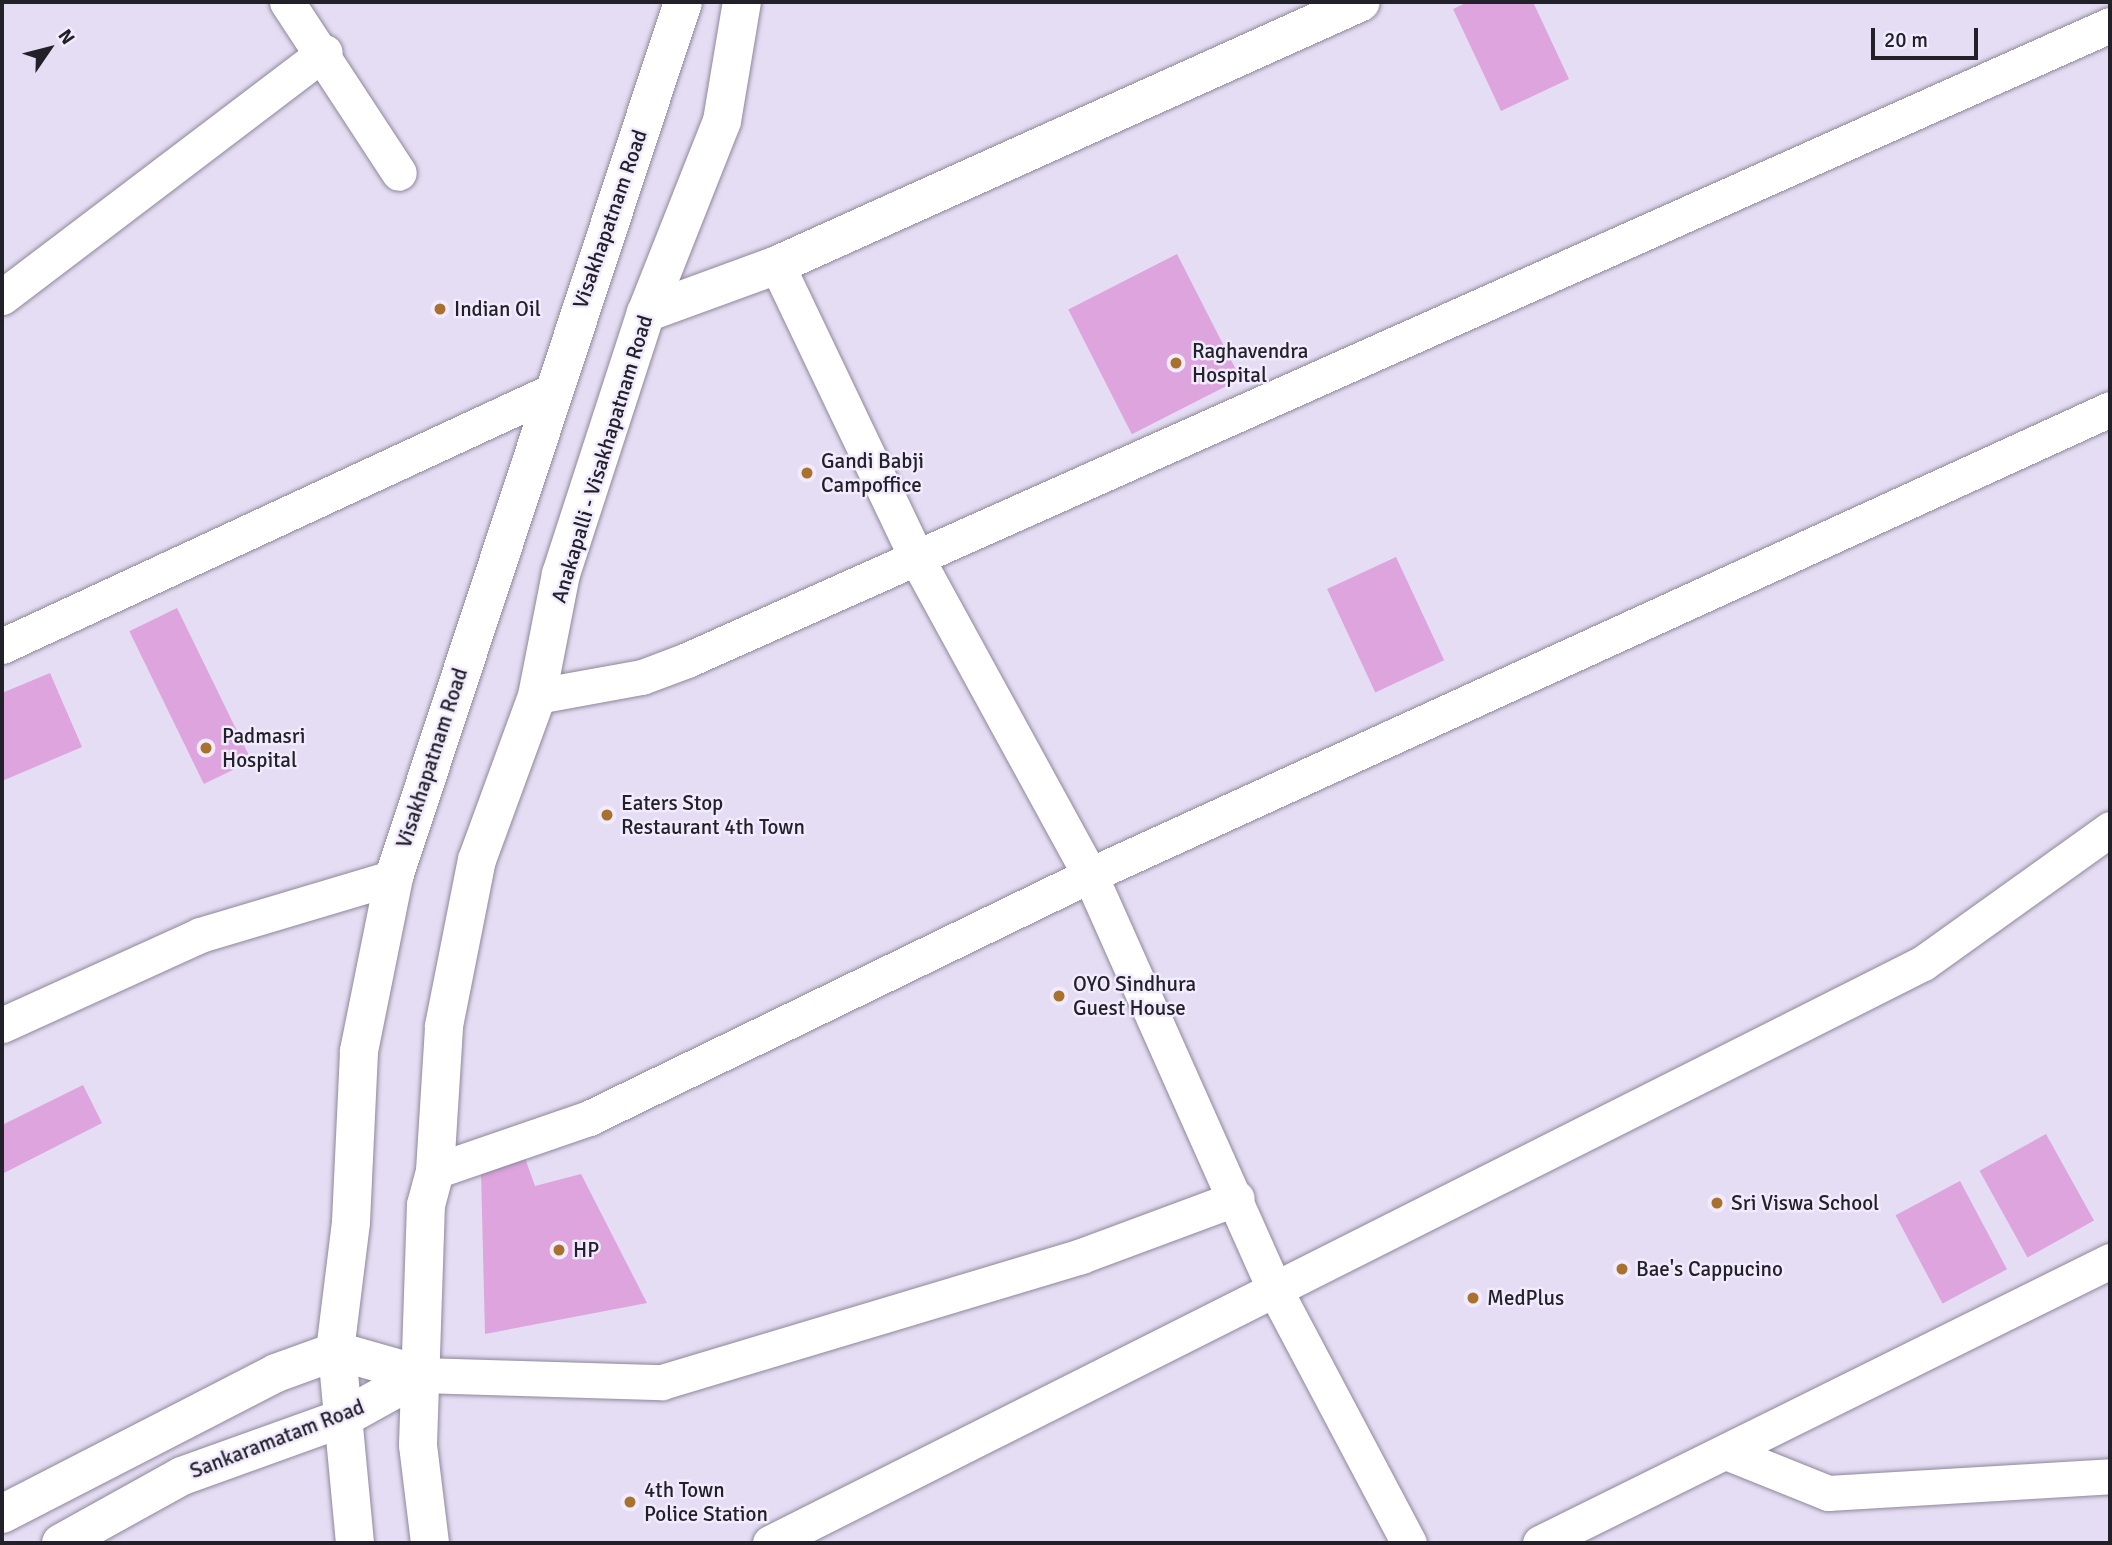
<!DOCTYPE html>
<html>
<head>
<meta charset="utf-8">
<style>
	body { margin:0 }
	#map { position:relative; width:2112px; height:1545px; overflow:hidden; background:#e5ddf3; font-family:Signika,sans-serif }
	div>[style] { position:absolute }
	.building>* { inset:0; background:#dda4dd; transform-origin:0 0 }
	.roads { filter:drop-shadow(0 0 2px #8e879c) drop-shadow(0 0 2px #8e879c) }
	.minor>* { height:35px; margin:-17.5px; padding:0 17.5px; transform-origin:17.5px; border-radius:17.5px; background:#fff }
	.major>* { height:38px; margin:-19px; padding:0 19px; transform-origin:19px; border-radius:19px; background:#fff }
	.dots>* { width:19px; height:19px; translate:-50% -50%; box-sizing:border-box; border:4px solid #f1ebfd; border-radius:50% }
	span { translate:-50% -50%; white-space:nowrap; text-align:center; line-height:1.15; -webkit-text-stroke:5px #f1ebfd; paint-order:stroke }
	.street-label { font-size:21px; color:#222028 }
	.poi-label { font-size:21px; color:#222028 }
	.left { translate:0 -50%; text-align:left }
	.frame { position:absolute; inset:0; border:4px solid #222028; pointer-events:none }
	.north { position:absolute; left:14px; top:14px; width:70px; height:70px; -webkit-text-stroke:5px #f1ebfd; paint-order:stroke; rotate:55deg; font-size:19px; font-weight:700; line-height:28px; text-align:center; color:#222028 }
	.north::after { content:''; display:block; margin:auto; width:24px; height:32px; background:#222028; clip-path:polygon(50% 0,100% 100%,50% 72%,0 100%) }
	.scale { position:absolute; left:1871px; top:28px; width:107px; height:32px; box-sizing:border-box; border:4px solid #222028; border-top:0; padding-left:9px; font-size:21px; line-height:24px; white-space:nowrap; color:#222028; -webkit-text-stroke:5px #f1ebfd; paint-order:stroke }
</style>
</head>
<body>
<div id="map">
	<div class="building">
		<i style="clip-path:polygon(1468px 2px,1533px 2px,1569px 79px,1501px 111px,1453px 9px)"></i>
		<i style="left:1177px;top:254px;width:140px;height:122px;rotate:63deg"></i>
		<i style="left:1396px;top:557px;width:114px;height:76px;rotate:65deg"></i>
		<i style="left:177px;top:608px;width:170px;height:53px;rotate:64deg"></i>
		<i style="clip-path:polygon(50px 673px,82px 747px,2px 781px,2px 693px)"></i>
		<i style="clip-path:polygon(83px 1085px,102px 1123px,2px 1174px,2px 1125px)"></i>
		<i style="left:2046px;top:1134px;width:99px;height:76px;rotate:61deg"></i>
		<i style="clip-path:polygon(525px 1158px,535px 1186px,581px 1174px,647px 1303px,485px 1334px,481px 1171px)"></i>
		<i style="left:1960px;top:1181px;width:100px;height:73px;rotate:62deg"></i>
	</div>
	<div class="roads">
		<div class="minor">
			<i style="left:287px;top:2px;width:204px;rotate:56.8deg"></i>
			<i style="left:777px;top:265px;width:326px;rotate:64.5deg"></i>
			<i style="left:917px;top:559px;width:360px;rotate:61.3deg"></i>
			<i style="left:1090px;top:875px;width:454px;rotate:66deg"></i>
			<i style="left:1275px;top:1290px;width:286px;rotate:62.1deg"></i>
			<i style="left:2px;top:297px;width:405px;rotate:-37.2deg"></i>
			<i style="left:2px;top:646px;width:604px;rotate:-24.87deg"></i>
			<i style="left:537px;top:696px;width:107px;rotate:-10.3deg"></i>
			<i style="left:642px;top:677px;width:48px;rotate:-20.7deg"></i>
			<i style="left:687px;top:660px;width:1558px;rotate:-24.05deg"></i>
			<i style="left:2px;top:1025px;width:217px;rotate:-24.4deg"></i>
			<i style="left:200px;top:935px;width:202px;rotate:-16.6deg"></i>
			<i style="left:435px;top:1171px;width:163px;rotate:-19deg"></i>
			<i style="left:589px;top:1118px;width:557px;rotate:-25.87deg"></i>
			<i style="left:1090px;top:875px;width:1121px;rotate:-24.55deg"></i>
			<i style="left:421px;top:1375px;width:241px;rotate:1.7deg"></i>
			<i style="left:662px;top:1382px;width:438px;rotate:-16.7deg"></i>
			<i style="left:1081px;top:1256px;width:166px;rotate:-20.4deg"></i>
			<i style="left:1726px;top:1452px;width:110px;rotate:21.9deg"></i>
			<i style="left:1828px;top:1493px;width:283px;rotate:-3.4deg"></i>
			<i style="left:770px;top:1543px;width:1291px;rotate:-26.7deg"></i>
			<i style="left:1923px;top:963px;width:230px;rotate:-35.6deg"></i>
			<i style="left:1540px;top:1543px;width:636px;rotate:-26.32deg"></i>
		</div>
		<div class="major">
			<i style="left:646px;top:313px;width:140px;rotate:-20.1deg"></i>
			<i style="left:777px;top:265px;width:640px;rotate:-24.24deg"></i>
			<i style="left:2px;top:1514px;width:308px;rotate:-27.2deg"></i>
			<i style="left:276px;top:1373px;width:65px;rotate:-19.8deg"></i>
			<i style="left:337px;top:1351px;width:87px;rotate:15.9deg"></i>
			<i style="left:61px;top:1543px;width:138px;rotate:-29deg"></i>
			<i style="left:182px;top:1476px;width:171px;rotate:-19.8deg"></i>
			<i style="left:343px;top:1418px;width:89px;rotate:-28.9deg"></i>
			<i style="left:355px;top:1543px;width:201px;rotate:-95.4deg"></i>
			<i style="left:336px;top:1343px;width:122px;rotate:-82.9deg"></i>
			<i style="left:351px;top:1222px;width:171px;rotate:-87.3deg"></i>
			<i style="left:359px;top:1051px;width:177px;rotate:-78.6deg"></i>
			<i style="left:394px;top:877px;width:921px;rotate:-71.72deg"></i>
			<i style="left:430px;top:1543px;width:99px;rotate:-97deg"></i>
			<i style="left:418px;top:1445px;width:240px;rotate:-88.1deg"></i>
			<i style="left:426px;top:1205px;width:35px;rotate:-75deg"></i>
			<i style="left:435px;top:1171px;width:145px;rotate:-86.4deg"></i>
			<i style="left:444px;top:1026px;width:169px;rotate:-78.8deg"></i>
			<i style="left:477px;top:860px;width:175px;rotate:-69.9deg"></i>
			<i style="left:537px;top:696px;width:124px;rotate:-78.9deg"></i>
			<i style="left:561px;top:574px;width:274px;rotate:-72deg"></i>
			<i style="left:646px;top:313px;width:206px;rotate:-68.4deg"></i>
			<i style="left:722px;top:121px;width:121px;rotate:-80.5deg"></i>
		</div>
	</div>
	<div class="dots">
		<i style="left:440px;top:309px;background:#a8712d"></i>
		<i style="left:1176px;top:363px;background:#a8712d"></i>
		<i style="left:807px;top:473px;background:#a8712d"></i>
		<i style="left:206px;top:748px;background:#a8712d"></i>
		<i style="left:607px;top:815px;background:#a8712d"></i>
		<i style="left:1059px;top:996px;background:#a8712d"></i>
		<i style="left:1717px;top:1203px;background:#a8712d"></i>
		<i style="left:559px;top:1250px;background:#a8712d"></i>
		<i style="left:1622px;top:1269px;background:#a8712d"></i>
		<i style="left:1473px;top:1298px;background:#a8712d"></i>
		<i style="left:630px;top:1502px;background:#a8712d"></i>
	</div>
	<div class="street-label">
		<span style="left:610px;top:219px;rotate:-71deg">Visakhapatnam Road</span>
		<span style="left:602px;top:459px;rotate:-73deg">Anakapalli - Visakhapatnam Road</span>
		<span style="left:432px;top:758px;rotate:-72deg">Visakhapatnam Road</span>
		<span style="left:277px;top:1439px;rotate:-21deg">Sankaramatam Road</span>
	</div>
	<div class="poi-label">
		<span class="left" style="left:454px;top:309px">Indian Oil</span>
		<span class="left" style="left:1192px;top:363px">Raghavendra<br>Hospital</span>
		<span class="left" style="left:821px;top:473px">Gandi Babji<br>Campoffice</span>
		<span class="left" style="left:222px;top:748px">Padmasri<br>Hospital</span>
		<span class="left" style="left:621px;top:815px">Eaters Stop<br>Restaurant 4th Town</span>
		<span class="left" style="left:1073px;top:996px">OYO Sindhura<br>Guest House</span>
		<span class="left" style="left:1731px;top:1203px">Sri Viswa School</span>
		<span class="left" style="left:573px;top:1250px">HP</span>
		<span class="left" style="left:1636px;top:1269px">Bae's Cappucino</span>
		<span class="left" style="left:1487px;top:1298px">MedPlus</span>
		<span class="left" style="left:644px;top:1502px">4th Town<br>Police Station</span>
	</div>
	<div class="frame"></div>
	<div class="north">N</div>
	<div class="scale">20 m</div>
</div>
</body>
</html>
